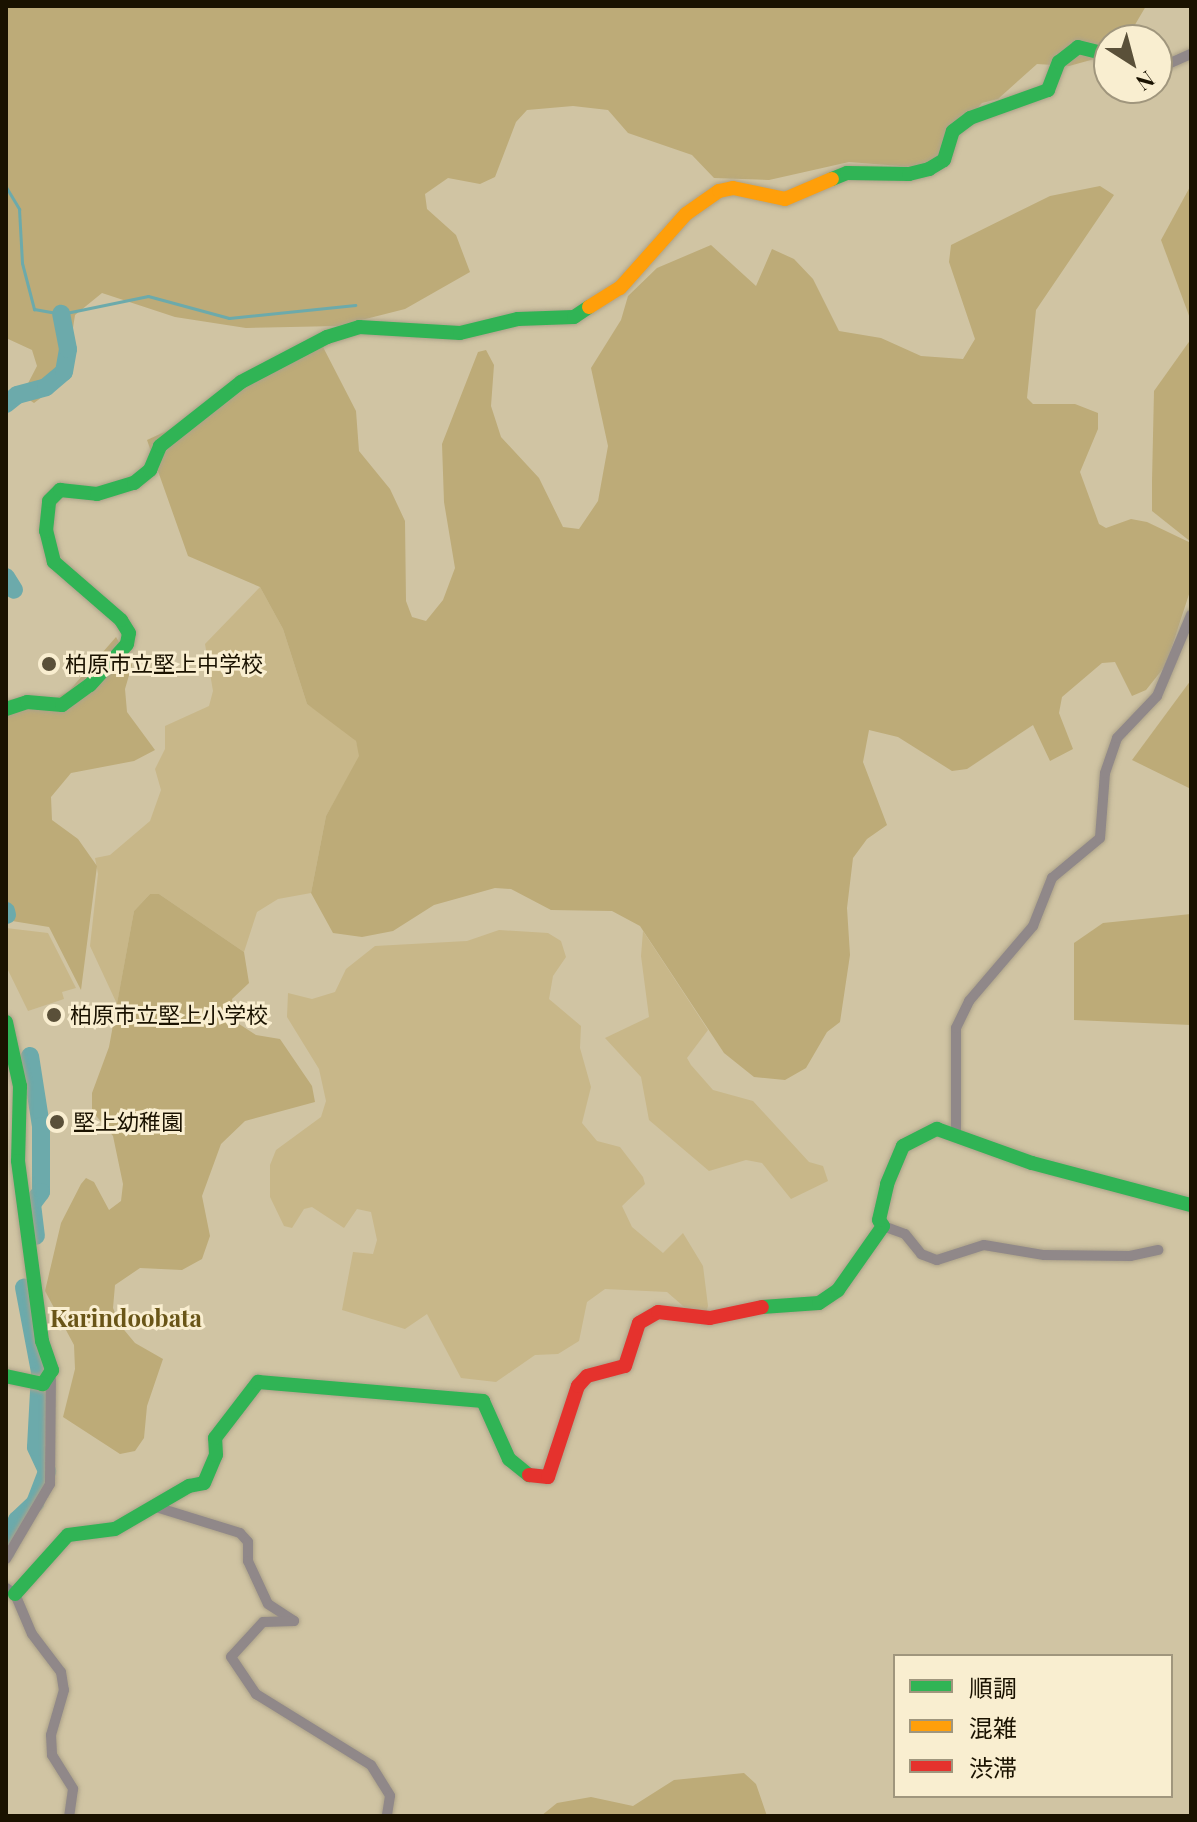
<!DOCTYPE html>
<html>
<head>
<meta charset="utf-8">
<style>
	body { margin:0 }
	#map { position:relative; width:1197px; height:1822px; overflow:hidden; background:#d0c4a3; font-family:"Playfair Display","Noto Sans JP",serif }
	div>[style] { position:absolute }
	.green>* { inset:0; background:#c8b789 }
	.forest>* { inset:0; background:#bdab78 }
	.stream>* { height:3px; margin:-1.5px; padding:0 1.5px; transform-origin:1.5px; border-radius:1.5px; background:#6caaab }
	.river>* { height:18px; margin:-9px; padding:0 9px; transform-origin:9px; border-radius:9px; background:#6caaab }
	.roads { filter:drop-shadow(0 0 2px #aca289) drop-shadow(0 0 2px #aca289) }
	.street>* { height:10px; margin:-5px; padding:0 5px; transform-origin:5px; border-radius:5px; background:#908889 }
	.fast>* { height:14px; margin:-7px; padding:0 7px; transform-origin:7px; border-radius:7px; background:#30b455 }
	.slow>* { height:14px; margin:-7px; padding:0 7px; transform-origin:7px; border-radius:7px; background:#ff9f0a }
	.jam>* { height:14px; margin:-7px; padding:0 7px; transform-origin:7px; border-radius:7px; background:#e5322d }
	.dots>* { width:22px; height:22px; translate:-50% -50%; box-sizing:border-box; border:4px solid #f9eed0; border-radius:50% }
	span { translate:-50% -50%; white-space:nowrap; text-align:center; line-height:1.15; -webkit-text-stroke:6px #f9eed0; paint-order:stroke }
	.poi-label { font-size:22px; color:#1a1200 }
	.left { translate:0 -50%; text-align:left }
	.neighbourhood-label { font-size:24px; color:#695517; font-weight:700 }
	.frame { position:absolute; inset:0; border:8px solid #1a1200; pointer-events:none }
	.legend { position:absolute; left:893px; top:1654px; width:280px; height:144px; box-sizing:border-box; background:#f9eed0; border:2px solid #a0967d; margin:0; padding:10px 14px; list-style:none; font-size:24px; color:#1a1200 }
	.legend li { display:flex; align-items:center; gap:16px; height:40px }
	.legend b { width:40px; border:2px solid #a0967d }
	.north { position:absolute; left:1093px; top:24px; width:80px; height:80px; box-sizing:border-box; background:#f9eed0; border:2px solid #a0967d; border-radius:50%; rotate:144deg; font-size:22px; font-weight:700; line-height:32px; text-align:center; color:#1a1200 }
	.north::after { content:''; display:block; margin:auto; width:28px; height:36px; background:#5a5039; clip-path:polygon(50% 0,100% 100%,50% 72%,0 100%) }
</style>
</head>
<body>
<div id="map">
	<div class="green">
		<i style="clip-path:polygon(260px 587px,283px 629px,307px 704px,345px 730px,356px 741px,360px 756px,326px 816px,311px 893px,278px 899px,257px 912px,244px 952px,159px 894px,150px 894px,134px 911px,117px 1004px,90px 946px,98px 874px,95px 858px,110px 855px,150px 821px,161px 790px,155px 769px,165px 749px,165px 726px,209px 706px,213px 691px,205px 644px)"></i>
		<i style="clip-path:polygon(6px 928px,48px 933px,76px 988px,62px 992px,64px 999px,28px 1011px,6px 966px)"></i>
		<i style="clip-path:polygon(499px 930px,548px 933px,561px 941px,566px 957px,553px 976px,549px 999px,581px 1026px,580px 1048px,591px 1087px,582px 1123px,597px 1141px,620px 1147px,643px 1177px,645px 1184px,622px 1206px,632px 1227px,663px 1253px,683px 1233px,703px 1266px,708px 1306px,706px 1313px,690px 1312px,667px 1292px,605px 1289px,587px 1302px,579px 1341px,558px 1354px,535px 1355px,496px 1382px,461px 1378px,427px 1314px,405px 1329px,342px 1310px,353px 1252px,373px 1254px,377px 1240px,371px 1212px,357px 1209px,344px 1228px,312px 1207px,304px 1209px,292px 1228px,284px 1226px,270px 1197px,270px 1165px,276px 1150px,321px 1117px,326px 1101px,319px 1069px,287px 1017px,288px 993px,312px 999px,335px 992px,346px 969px,375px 946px,467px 941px)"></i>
		<i style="clip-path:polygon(643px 931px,708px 1030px,687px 1058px,691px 1065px,713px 1090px,753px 1101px,809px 1162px,823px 1166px,828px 1181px,791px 1199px,762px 1163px,746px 1160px,709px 1171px,649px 1120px,641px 1077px,605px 1038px,649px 1017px,641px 956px)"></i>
	</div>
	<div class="forest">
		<i style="clip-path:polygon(6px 6px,1146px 6px,1126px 40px,1109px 40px,1109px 55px,1069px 66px,1037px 64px,998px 99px,982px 103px,960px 127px,954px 143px,928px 164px,913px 167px,849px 162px,769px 180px,714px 178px,692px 155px,628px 133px,608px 110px,573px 106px,527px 110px,516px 122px,495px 177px,480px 184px,448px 178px,425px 194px,427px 209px,456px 235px,470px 272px,405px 309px,338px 326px,246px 328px,175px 317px,102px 293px,75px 315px,65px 380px,34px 403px,22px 395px,37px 366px,32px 350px,6px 338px)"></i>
		<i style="clip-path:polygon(1191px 185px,1191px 321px,1161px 240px)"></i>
		<i style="clip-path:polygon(1100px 186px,1114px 195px,1036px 310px,1027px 398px,1033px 404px,1075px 404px,1098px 413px,1098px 429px,1080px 472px,1099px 524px,1106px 528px,1131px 519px,1147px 522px,1191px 543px,1191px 588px,1166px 665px,1146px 690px,1132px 696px,1115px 662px,1102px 663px,1062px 697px,1059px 713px,1073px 749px,1050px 761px,1033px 725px,967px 769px,952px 771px,898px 737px,869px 730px,863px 762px,887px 825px,867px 839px,853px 858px,847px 908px,850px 955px,840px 1022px,827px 1032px,806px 1068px,785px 1080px,754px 1077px,724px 1053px,640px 926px,612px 911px,551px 910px,511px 889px,495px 888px,434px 905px,393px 931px,362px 937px,333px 933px,311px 893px,326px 816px,359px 756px,356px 741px,307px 704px,283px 629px,260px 587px,188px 556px,147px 440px,184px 423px,229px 390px,315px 346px,323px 347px,356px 411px,359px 451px,390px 489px,405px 521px,406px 601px,412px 617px,426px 621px,443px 600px,455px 568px,444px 502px,442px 444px,478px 352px,486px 350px,494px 365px,491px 406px,501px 437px,539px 478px,563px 527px,579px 529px,598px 501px,608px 446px,591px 368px,621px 320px,628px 296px,657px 268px,711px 245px,756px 286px,772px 249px,794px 259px,813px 279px,839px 331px,881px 338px,921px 356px,963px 359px,975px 339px,949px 262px,951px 245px,1050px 196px)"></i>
		<i style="clip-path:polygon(1191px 339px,1191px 542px,1152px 511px,1152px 481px,1154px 391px)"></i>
		<i style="clip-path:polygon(116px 637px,132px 665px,125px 689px,127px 712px,155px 750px,134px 761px,71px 773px,51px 797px,52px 820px,78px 839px,97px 866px,81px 990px,49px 927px,6px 920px,6px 704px,10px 699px,46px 703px,69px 691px)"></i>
		<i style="clip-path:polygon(1191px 680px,1191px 789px,1132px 760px)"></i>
		<i style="clip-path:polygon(150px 894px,159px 894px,244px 952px,249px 983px,232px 999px,236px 1022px,256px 1035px,280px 1039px,312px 1086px,315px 1102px,245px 1121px,221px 1144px,202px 1196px,210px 1236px,202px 1259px,182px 1270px,140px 1268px,115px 1285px,113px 1308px,120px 1325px,135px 1343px,163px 1359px,147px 1406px,144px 1438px,135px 1451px,120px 1454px,63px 1417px,75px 1369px,74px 1345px,45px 1291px,61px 1223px,81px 1184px,86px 1178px,94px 1182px,109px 1210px,121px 1201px,123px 1184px,113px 1136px,92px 1111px,92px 1093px,109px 1047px,134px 911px)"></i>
		<i style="clip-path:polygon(1191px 914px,1191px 1025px,1074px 1020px,1074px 943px,1103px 923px)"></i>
		<i style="clip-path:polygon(744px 1773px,756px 1784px,767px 1816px,541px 1816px,557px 1803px,591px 1797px,633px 1806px,674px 1780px)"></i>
	</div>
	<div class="stream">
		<i style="left:6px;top:187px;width:26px;rotate:59deg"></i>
		<i style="left:19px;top:209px;width:54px;rotate:86.8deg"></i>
		<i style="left:22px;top:263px;width:48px;rotate:75.4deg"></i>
		<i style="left:34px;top:309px;width:27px;rotate:10deg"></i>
		<i style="left:61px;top:314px;width:89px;rotate:-11.7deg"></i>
		<i style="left:148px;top:296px;width:84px;rotate:15.2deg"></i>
		<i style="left:229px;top:318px;width:127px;rotate:-5.9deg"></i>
	</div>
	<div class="river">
		<i style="left:6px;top:404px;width:14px;rotate:-39deg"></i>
		<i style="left:17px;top:395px;width:30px;rotate:-15deg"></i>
		<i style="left:46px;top:387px;width:23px;rotate:-40deg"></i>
		<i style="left:64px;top:372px;width:23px;rotate:-80deg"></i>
		<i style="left:68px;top:349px;width:36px;rotate:-101deg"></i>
		<i style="left:6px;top:577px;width:15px;rotate:58deg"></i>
		<i style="left:6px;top:911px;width:4px;rotate:76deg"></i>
		<i style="left:30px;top:1056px;width:71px;rotate:81.1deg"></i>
		<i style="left:41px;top:1126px;width:66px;rotate:90deg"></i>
		<i style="left:41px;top:1192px;width:15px;rotate:127deg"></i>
		<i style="left:32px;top:1204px;width:32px;rotate:83deg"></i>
		<i style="left:6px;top:1552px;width:34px;rotate:-71deg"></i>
		<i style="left:17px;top:1520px;width:25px;rotate:-43deg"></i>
		<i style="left:35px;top:1503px;width:34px;rotate:-69deg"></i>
		<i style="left:47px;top:1471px;width:26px;rotate:-115deg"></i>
		<i style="left:36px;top:1447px;width:75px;rotate:-86.9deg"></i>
		<i style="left:40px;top:1372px;width:86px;rotate:-100.7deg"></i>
	</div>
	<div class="roads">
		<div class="street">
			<i style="left:1157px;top:69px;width:37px;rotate:-24deg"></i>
			<i style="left:956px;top:1131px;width:103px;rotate:-90deg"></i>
			<i style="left:956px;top:1028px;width:30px;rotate:-64deg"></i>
			<i style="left:969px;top:1001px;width:99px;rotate:-49.5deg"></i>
			<i style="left:1033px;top:926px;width:52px;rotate:-68.4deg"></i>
			<i style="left:1052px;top:878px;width:62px;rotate:-39.8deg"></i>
			<i style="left:1100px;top:838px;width:65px;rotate:-85.6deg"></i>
			<i style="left:1105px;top:773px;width:37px;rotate:-71deg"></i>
			<i style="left:1117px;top:738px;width:58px;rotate:-46.4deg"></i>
			<i style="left:1157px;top:696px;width:88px;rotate:-67.2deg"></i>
			<i style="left:883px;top:1226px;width:23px;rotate:20deg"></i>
			<i style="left:905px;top:1234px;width:26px;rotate:51deg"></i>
			<i style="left:921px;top:1254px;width:17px;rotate:21deg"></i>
			<i style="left:937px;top:1260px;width:49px;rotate:-17.7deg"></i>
			<i style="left:984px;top:1245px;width:61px;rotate:9.5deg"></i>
			<i style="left:1044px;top:1255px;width:86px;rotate:0.7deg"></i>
			<i style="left:1130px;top:1256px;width:29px;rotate:-12deg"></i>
			<i style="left:156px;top:1507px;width:88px;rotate:17.2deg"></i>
			<i style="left:240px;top:1533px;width:12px;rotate:48deg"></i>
			<i style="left:248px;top:1542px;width:19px;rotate:90deg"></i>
			<i style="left:248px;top:1561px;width:47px;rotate:65.1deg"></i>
			<i style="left:268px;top:1604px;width:31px;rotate:33deg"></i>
			<i style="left:294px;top:1621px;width:31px;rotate:178deg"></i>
			<i style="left:263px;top:1622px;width:47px;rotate:132.4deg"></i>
			<i style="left:231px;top:1657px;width:45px;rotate:56deg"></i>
			<i style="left:256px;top:1694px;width:135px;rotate:31.7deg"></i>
			<i style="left:371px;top:1765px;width:36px;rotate:58deg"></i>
			<i style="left:390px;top:1796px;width:20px;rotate:99deg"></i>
			<i style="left:6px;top:1559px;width:87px;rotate:-59.6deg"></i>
			<i style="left:50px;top:1484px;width:105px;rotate:-89.5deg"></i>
			<i style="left:6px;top:1588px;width:11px;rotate:34deg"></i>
			<i style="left:15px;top:1594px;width:43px;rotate:67deg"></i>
			<i style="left:32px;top:1634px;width:48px;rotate:52.7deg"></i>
			<i style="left:61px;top:1672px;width:18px;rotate:81deg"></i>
			<i style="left:64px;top:1690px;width:47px;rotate:106.1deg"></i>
			<i style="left:51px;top:1735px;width:20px;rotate:87deg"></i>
			<i style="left:52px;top:1755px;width:40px;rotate:58deg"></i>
			<i style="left:73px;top:1789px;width:27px;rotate:98deg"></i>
		</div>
		<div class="fast">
			<i style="left:832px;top:179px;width:16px;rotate:-22deg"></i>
			<i style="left:847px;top:173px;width:62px;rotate:0.9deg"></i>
			<i style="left:909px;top:174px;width:21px;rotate:-14deg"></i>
			<i style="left:929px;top:169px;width:17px;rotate:-31deg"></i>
			<i style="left:944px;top:160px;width:30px;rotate:-73deg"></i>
			<i style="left:953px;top:131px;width:21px;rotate:-37deg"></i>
			<i style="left:970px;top:118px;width:83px;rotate:-19.7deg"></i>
			<i style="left:1048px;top:90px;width:30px;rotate:-69deg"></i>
			<i style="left:1059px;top:62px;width:24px;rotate:-38deg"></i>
			<i style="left:1078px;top:47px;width:32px;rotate:14deg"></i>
			<i style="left:6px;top:709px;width:22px;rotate:-18deg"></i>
			<i style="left:27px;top:702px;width:35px;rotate:5deg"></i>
			<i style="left:62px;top:705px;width:34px;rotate:-36deg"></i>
			<i style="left:90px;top:685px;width:55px;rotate:-47.9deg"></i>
			<i style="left:127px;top:644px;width:11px;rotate:-80deg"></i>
			<i style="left:129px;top:633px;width:15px;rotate:-122deg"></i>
			<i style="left:121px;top:620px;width:89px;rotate:-139.1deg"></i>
			<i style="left:54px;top:562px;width:32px;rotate:-104deg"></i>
			<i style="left:46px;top:531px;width:30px;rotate:-84deg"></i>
			<i style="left:49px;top:501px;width:16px;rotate:-45deg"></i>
			<i style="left:60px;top:490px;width:37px;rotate:6deg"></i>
			<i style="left:97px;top:494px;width:39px;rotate:-17deg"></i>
			<i style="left:134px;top:483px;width:21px;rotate:-39deg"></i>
			<i style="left:150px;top:470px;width:26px;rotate:-67deg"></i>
			<i style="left:160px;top:446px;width:103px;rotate:-38.3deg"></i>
			<i style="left:241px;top:382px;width:97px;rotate:-27.6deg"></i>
			<i style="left:327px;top:337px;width:34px;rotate:-17deg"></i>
			<i style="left:359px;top:327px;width:101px;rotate:3.4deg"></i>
			<i style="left:460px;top:333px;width:60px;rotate:-13.6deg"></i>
			<i style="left:518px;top:319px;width:56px;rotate:-2deg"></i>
			<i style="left:574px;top:317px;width:18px;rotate:-34deg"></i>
			<i style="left:6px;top:1022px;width:66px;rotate:77.7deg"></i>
			<i style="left:20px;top:1086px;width:75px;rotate:91.5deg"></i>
			<i style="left:18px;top:1161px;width:182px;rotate:82.4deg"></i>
			<i style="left:42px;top:1341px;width:31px;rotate:71deg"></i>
			<i style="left:52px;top:1370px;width:17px;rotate:123deg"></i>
			<i style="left:43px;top:1384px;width:38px;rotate:-168deg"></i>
			<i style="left:762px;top:1307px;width:57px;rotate:-4deg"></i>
			<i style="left:819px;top:1303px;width:23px;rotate:-34deg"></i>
			<i style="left:838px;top:1290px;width:78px;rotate:-54.9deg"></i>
			<i style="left:883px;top:1226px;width:7px;rotate:-124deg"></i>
			<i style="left:879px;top:1220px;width:37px;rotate:-77deg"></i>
			<i style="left:887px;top:1184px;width:41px;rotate:-67.2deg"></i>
			<i style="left:903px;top:1146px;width:38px;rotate:-27deg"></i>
			<i style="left:937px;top:1129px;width:101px;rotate:19.7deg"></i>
			<i style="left:1032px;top:1163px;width:164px;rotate:14.8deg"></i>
			<i style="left:15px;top:1594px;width:79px;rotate:-48.1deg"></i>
			<i style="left:68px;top:1535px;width:47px;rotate:-7.3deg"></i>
			<i style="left:115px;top:1529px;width:86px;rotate:-30.2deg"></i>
			<i style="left:189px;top:1486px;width:15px;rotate:-11deg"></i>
			<i style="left:204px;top:1483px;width:30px;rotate:-67deg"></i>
			<i style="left:216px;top:1455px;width:17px;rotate:-93deg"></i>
			<i style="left:215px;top:1438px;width:71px;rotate:-52.5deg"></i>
			<i style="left:258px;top:1382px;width:226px;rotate:4.8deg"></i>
			<i style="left:483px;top:1401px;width:64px;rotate:65.9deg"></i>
			<i style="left:509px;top:1459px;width:26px;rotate:39deg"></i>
		</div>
		<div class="slow">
			<i style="left:589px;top:307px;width:36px;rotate:-32deg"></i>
			<i style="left:620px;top:288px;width:99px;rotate:-48.3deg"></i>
			<i style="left:686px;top:214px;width:40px;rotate:-34.9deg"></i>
			<i style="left:719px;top:191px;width:14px;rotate:-12deg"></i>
			<i style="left:733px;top:188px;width:53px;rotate:11.9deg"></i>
			<i style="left:785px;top:199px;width:51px;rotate:-23.1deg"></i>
		</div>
		<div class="jam">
			<i style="left:529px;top:1475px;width:19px;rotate:6deg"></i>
			<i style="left:548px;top:1477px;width:96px;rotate:-71.8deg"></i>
			<i style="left:578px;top:1386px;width:13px;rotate:-48deg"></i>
			<i style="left:587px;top:1376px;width:39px;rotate:-15deg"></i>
			<i style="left:625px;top:1366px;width:45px;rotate:-72deg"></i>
			<i style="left:639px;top:1323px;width:22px;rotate:-30deg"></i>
			<i style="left:658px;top:1312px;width:52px;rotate:6.6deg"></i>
			<i style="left:710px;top:1318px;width:53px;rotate:-11.9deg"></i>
		</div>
	</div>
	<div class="dots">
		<i style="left:49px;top:664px;background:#5a5039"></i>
		<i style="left:54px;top:1015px;background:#5a5039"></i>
		<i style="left:57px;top:1122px;background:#5a5039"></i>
	</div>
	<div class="poi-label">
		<span class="left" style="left:65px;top:664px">柏原市立堅上中学校</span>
		<span class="left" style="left:70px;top:1015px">柏原市立堅上小学校</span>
		<span class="left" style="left:73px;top:1122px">堅上幼稚園</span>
	</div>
	<div class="neighbourhood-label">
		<span style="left:126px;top:1318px">Karindoobata</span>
	</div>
	<div class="frame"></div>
	<ul class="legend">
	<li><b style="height:10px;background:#30b455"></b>順調</li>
	<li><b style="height:10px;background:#ff9f0a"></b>混雑</li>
	<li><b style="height:10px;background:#e5322d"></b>渋滞</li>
	</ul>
	<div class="north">N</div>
</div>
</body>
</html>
